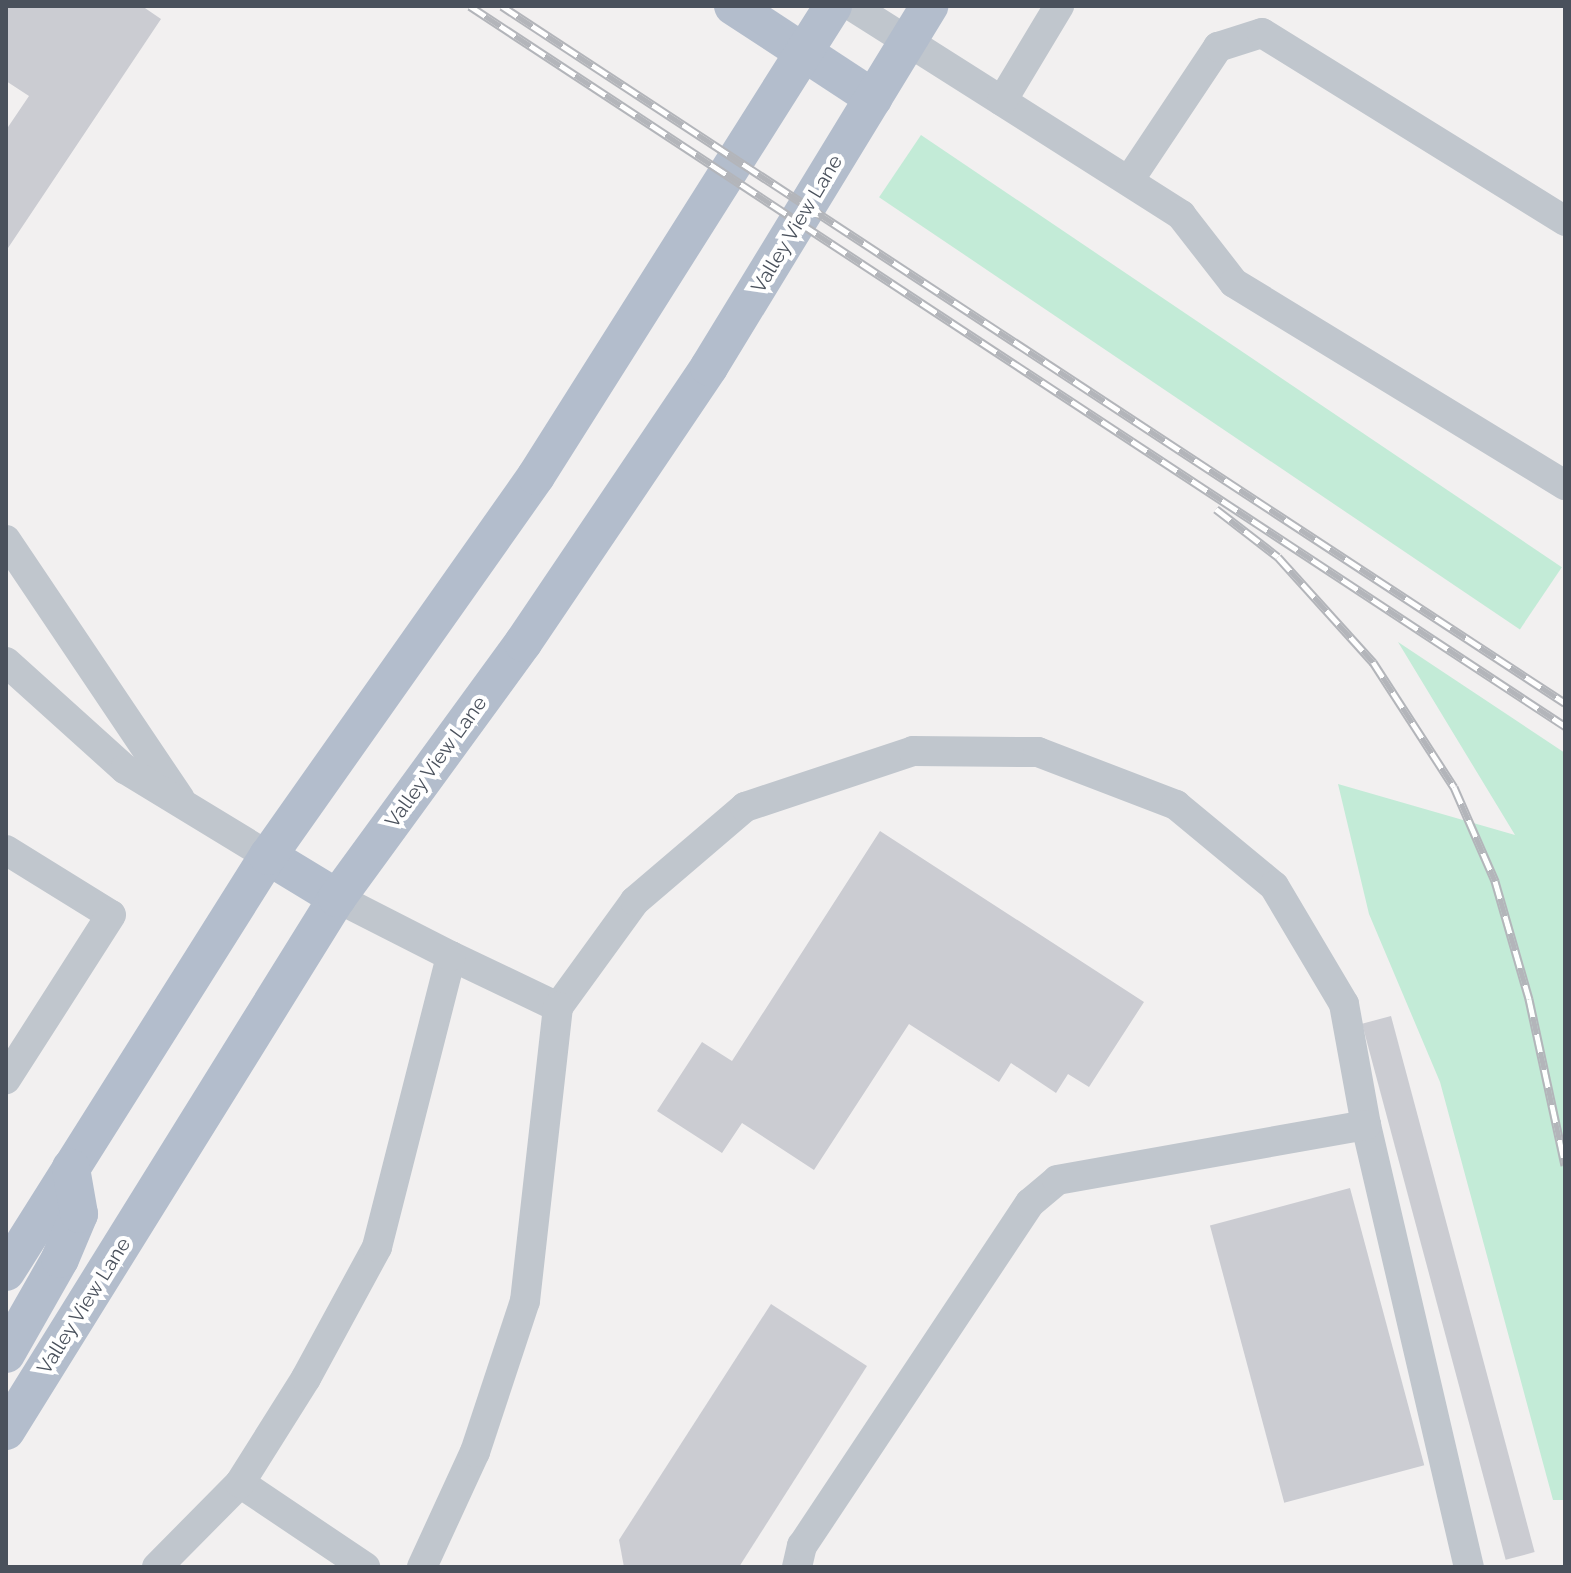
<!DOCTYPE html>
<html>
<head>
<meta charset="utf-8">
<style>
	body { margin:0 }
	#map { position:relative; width:1571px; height:1573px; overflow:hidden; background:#f2f0f0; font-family:Raleway,sans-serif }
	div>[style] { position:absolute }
	.green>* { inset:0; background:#c3ebd7; transform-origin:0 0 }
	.building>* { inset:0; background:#cbccd2; transform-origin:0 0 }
	.minor>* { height:30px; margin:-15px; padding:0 15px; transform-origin:15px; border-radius:15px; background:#c0c6cd }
	.major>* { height:38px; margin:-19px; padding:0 19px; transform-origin:19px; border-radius:19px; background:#b3bdcc }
	.rail>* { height:9px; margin-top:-4.5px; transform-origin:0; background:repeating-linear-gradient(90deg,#fff 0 18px,#b3b5ba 0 36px); box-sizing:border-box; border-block:2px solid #b3b5ba }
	span { translate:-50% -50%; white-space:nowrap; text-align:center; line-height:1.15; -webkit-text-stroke:8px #fff; paint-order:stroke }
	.street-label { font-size:20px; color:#4a515c }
	.frame { position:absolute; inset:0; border:8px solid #4a515c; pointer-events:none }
</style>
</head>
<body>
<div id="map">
	<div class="green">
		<i style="left:921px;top:135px;width:773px;height:75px;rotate:34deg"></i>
		<i style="clip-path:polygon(1398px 642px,1565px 753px,1565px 1500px,1553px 1500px,1440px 1082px,1369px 914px,1338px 784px,1515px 835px)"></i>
	</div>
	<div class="building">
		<i style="clip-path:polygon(6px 6px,142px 6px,161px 19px,6px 251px,6px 130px,29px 96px,6px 81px)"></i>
		<i style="clip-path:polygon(880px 831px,1144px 1002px,1089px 1087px,1068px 1074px,1056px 1093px,1011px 1063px,999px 1082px,909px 1024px,814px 1170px,742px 1123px,722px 1153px,657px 1111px,702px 1042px,732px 1061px)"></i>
		<i style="left:1391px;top:1016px;width:555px;height:30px;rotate:75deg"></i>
		<i style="left:1350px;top:1188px;width:287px;height:145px;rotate:75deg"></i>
		<i style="clip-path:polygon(771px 1304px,867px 1366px,739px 1567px,624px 1567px,619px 1540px)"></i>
	</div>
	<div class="minor">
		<i style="left:852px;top:6px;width:390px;rotate:32.4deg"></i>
		<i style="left:1181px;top:215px;width:86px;rotate:52.1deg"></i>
		<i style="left:1234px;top:283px;width:388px;rotate:31.4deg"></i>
		<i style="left:1002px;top:101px;width:111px;rotate:-59deg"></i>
		<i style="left:1130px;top:179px;width:159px;rotate:-56.3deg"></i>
		<i style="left:1218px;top:47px;width:46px;rotate:-17.7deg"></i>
		<i style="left:1262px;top:33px;width:357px;rotate:31.8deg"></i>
		<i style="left:6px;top:540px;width:312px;rotate:56.1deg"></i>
		<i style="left:6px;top:662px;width:160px;rotate:42deg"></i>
		<i style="left:125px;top:769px;width:167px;rotate:31.3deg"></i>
		<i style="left:6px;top:850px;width:123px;rotate:31.8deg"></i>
		<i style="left:111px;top:915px;width:195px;rotate:122.6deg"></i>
		<i style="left:451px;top:956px;width:119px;rotate:25.5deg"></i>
		<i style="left:558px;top:1007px;width:131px;rotate:-54deg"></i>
		<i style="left:635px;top:901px;width:145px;rotate:-40.5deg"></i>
		<i style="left:745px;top:807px;width:177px;rotate:-18.4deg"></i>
		<i style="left:913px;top:751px;width:125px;rotate:0.5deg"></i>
		<i style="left:1038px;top:752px;width:148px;rotate:21deg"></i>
		<i style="left:1176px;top:805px;width:127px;rotate:39.6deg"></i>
		<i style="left:1274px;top:886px;width:137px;rotate:59.3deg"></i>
		<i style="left:1344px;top:1004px;width:123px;rotate:79.7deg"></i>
		<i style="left:1366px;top:1125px;width:454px;rotate:76.9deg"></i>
		<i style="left:240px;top:1483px;width:151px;rotate:33.9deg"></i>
		<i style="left:157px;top:1567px;width:118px;rotate:-45.3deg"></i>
		<i style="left:240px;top:1483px;width:124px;rotate:-57.8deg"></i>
		<i style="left:306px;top:1378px;width:149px;rotate:-61.5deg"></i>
		<i style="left:377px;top:1247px;width:300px;rotate:-75.7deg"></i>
		<i style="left:451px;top:956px;width:128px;rotate:-153deg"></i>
		<i style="left:422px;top:1567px;width:127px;rotate:-65.3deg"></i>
		<i style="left:475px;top:1452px;width:159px;rotate:-71.7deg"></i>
		<i style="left:525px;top:1301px;width:296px;rotate:-83.6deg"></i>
		<i style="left:797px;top:1567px;width:22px;rotate:-77deg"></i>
		<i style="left:802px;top:1546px;width:412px;rotate:-56.4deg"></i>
		<i style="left:1030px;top:1203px;width:35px;rotate:-40deg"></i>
		<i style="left:1057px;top:1180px;width:314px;rotate:-10.1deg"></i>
	</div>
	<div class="major">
		<i style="left:733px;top:6px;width:168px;rotate:33.3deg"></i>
		<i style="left:268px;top:856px;width:81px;rotate:31.3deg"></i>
		<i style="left:6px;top:1272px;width:492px;rotate:-57.8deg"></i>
		<i style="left:268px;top:856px;width:465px;rotate:-54.8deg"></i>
		<i style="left:536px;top:476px;width:556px;rotate:-57.71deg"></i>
		<i style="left:6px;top:1354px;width:109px;rotate:-60.4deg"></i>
		<i style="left:60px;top:1259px;width:49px;rotate:-67.1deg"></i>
		<i style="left:79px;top:1214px;width:47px;rotate:-99.9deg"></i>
		<i style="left:6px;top:1431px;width:627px;rotate:-58.16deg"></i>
		<i style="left:337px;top:898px;width:316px;rotate:-53.9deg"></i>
		<i style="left:523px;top:643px;width:333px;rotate:-56deg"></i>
		<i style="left:709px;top:367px;width:423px;rotate:-58.6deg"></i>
	</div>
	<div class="rail">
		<i style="left:470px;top:6px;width:1311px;rotate:33.33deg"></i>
		<i style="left:502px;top:6px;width:1271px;rotate:33.25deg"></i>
		<i style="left:1216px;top:509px;width:78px;rotate:37.7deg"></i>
		<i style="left:1278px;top:557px;width:142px;rotate:47.9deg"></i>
		<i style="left:1373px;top:662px;width:149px;rotate:57.1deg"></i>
		<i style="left:1454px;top:787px;width:103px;rotate:66.4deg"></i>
		<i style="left:1495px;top:881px;width:123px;rotate:73.9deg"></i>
		<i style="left:1529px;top:999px;width:170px;rotate:77.8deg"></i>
	</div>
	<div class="street-label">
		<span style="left:797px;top:224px;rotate:-59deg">Valley View Lane</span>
		<span style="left:436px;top:762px;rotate:-54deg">Valley View Lane</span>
		<span style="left:84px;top:1306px;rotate:-58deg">Valley View Lane</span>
	</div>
	<div class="frame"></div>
</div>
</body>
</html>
